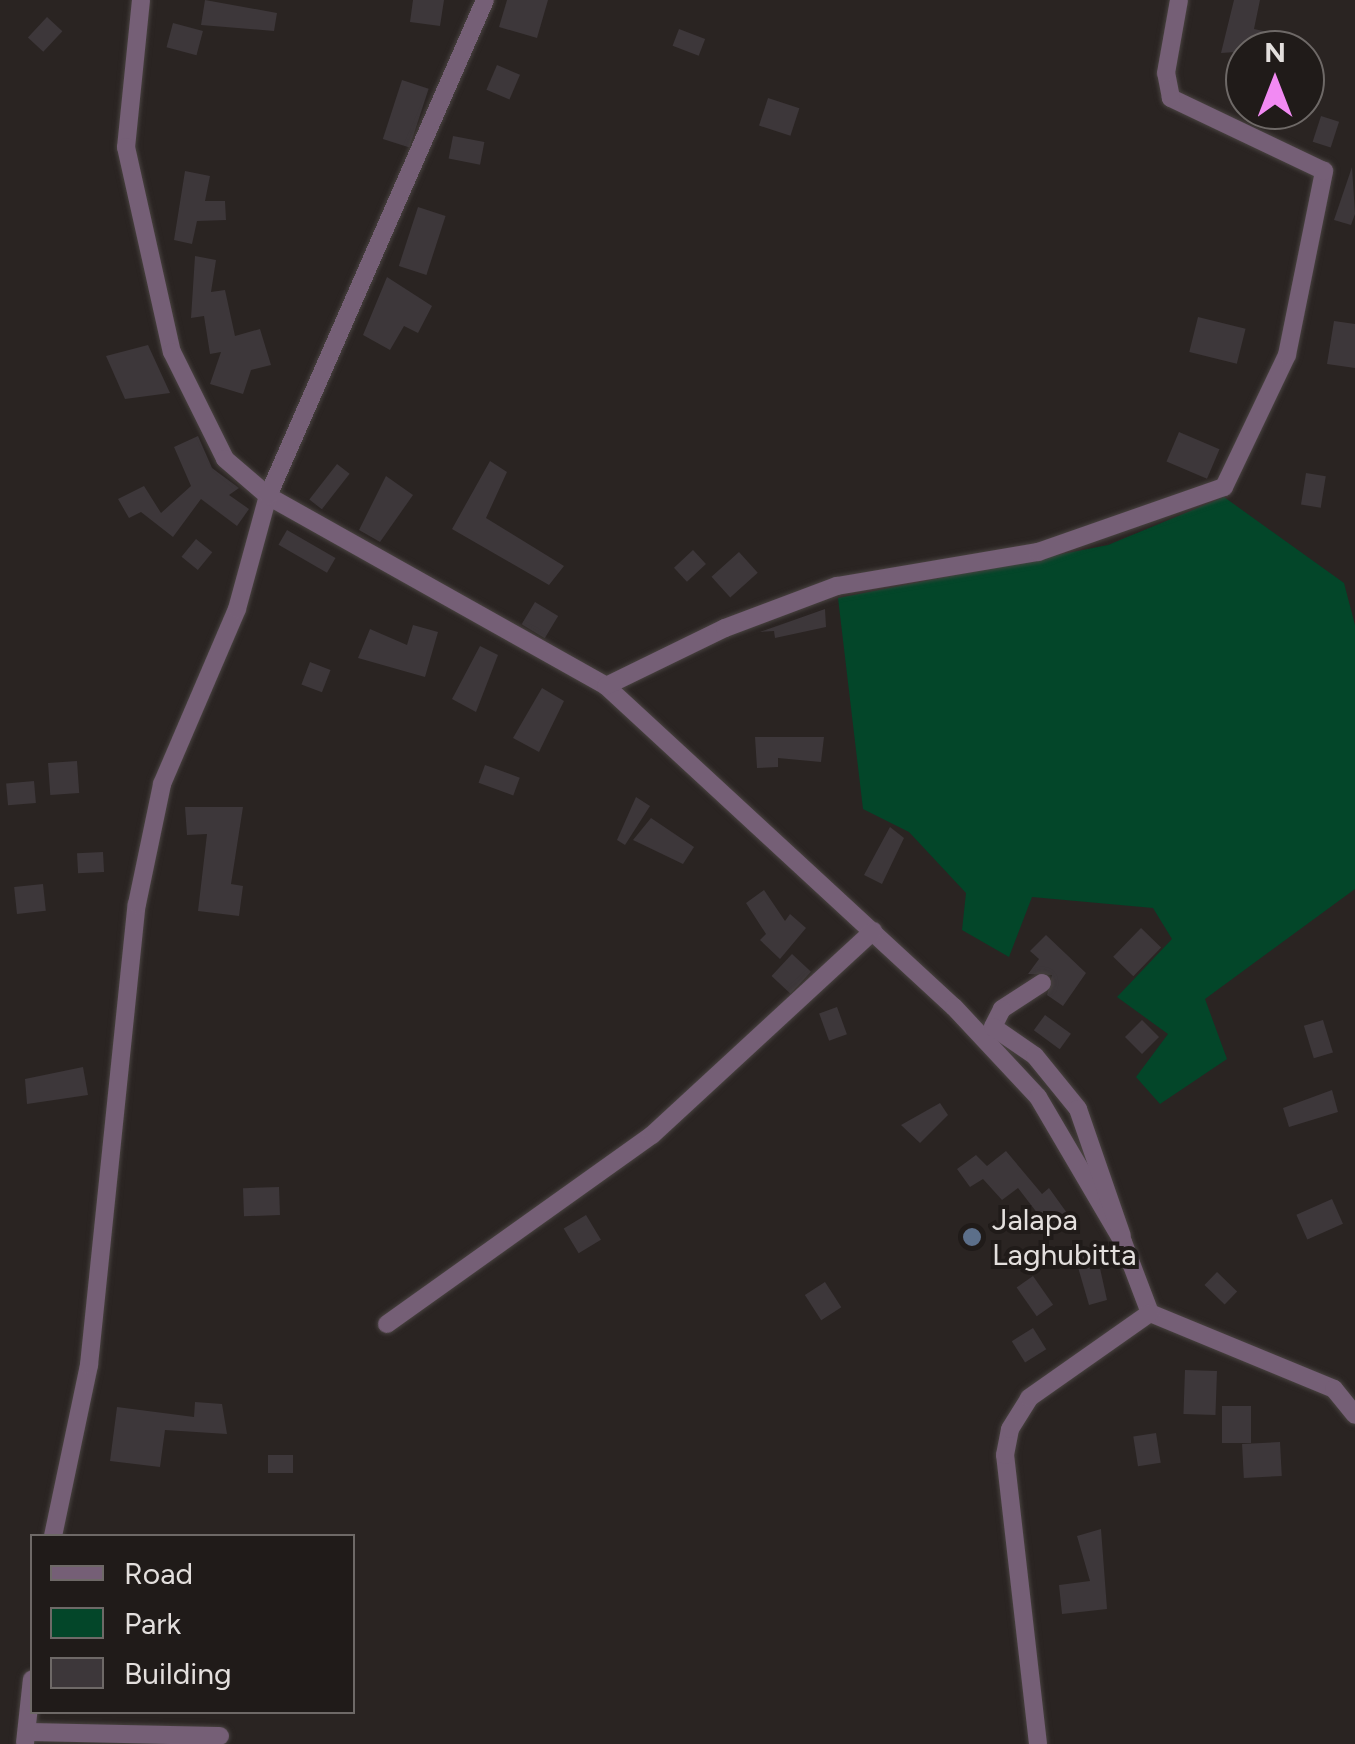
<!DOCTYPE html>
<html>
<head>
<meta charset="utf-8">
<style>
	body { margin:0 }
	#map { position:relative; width:1355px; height:1744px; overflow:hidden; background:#2a2422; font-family:Figtree,sans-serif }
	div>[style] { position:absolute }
	.green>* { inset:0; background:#034629 }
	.building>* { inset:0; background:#3d373a; transform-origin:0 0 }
	.roads { filter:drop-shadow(0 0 2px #484240) drop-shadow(0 0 2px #484240) }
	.street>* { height:18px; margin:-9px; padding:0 9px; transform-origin:9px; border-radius:9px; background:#755f76 }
	.dots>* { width:28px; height:28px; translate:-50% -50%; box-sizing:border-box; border:5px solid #201b19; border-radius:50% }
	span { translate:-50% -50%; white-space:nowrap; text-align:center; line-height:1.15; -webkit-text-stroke:8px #201b19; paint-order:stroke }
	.poi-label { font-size:30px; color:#e3dfdd }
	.left { translate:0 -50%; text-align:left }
	.legend { position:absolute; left:30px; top:1534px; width:325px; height:180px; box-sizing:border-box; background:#201b19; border:2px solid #6e6967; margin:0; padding:12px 18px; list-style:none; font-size:30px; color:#e3dfdd }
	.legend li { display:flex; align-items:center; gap:20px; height:50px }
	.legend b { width:50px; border:2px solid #6e6967 }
	.north { position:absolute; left:1225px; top:30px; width:100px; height:100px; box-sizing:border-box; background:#201b19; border:2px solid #6e6967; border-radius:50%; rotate:0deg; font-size:28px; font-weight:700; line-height:40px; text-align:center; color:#e3dfdd }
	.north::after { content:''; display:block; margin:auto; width:35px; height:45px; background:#f28af3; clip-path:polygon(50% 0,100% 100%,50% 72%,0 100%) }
</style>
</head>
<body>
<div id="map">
	<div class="green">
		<i style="clip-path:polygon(1224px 497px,1344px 583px,1355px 625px,1355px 889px,1205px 999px,1227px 1059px,1160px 1104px,1136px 1077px,1168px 1034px,1117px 997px,1172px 939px,1153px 908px,1032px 897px,1009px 957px,962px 930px,966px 893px,909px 832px,863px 809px,838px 598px,1108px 545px)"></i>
	</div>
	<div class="building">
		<i style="clip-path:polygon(205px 0,277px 13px,274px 31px,201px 25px)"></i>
		<i style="clip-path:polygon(413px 0,444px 0,440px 26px,410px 22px)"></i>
		<i style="clip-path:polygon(507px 0,548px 0,537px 38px,499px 27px)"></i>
		<i style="clip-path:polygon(1234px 0,1260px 0,1254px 29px,1268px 32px,1265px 50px,1221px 53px)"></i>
		<i style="left:47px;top:17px;width:21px;height:28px;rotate:43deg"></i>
		<i style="left:173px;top:23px;width:31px;height:25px;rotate:15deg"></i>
		<i style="left:679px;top:29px;width:28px;height:18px;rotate:21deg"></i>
		<i style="left:497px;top:65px;width:25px;height:27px;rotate:23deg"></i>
		<i style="left:402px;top:80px;width:28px;height:62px;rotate:18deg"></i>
		<i style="left:768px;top:98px;width:33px;height:29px;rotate:18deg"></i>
		<i style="left:1321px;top:116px;width:19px;height:27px;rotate:18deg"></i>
		<i style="left:453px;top:136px;width:32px;height:23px;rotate:11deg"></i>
		<i style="clip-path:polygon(1352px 167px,1355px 214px,1351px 225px,1334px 220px)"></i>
		<i style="clip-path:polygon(185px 171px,210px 176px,205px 201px,225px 201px,226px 220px,197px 221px,192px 244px,174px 240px)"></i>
		<i style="left:418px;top:207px;width:29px;height:62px;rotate:18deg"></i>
		<i style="clip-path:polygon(195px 256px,216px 260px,211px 292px,225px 290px,235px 336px,260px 329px,271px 365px,251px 370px,243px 394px,210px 384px,221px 352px,210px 354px,204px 316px,191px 318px)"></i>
		<i style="clip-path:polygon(387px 277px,432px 306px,418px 333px,404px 326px,390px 350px,363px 335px)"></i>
		<i style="left:1198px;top:317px;width:49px;height:36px;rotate:14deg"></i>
		<i style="clip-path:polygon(1334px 321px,1355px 324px,1355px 368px,1327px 364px)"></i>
		<i style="clip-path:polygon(148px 345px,170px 393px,125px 399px,106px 356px)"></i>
		<i style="left:1179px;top:432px;width:44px;height:32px;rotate:23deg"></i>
		<i style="clip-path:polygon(198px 436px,212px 468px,239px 488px,229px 495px,249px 509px,237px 526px,201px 499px,173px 537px,141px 512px,129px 518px,118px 499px,144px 486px,161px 513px,191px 486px,174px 447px)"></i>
		<i style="clip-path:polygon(490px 461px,507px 472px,486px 518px,564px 566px,549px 585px,452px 529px)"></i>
		<i style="left:337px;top:464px;width:16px;height:45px;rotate:38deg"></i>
		<i style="left:1306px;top:473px;width:20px;height:32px;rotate:9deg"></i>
		<i style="clip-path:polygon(386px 476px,413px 495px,380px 542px,359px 530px)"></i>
		<i style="left:287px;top:530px;width:56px;height:17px;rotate:30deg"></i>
		<i style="left:196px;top:539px;width:21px;height:23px;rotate:39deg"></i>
		<i style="left:693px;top:550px;width:19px;height:26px;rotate:47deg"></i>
		<i style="left:739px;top:552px;width:28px;height:37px;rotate:48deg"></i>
		<i style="left:535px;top:602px;width:27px;height:26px;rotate:31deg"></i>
		<i style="clip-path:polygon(825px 609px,826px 627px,775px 638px,774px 631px,760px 632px)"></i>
		<i style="clip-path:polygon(413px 625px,438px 632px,425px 677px,358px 658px,370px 629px,407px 645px)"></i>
		<i style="clip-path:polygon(480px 646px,498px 655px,476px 712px,452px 699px)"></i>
		<i style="left:310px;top:662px;width:22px;height:24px;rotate:21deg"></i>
		<i style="clip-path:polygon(542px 688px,564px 701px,539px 752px,513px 738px)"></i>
		<i style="clip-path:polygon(755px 737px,824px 737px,821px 762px,778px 758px,778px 767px,757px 768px)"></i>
		<i style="left:77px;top:761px;width:32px;height:29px;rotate:86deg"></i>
		<i style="left:485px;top:765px;width:37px;height:19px;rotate:20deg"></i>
		<i style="left:34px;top:781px;width:22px;height:28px;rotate:85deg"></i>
		<i style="clip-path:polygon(636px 797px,650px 806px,625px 845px,617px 840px)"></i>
		<i style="clip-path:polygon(185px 807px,243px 807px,231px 884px,243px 886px,239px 916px,198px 911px,207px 834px,187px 835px)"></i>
		<i style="clip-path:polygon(651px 818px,694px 847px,683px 864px,633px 840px)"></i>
		<i style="clip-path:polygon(890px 827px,904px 838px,882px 884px,864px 875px)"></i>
		<i style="left:103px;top:852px;width:20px;height:26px;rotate:87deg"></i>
		<i style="left:43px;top:884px;width:27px;height:29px;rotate:84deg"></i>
		<i style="clip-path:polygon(764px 890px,785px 921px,790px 914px,806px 928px,780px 959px,760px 940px,766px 934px,746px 903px)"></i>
		<i style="left:1141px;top:928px;width:28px;height:40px;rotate:44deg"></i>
		<i style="clip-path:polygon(1046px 935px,1086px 973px,1063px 1006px,1047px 995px,1052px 975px,1028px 974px,1039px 959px,1030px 951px)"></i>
		<i style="left:792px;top:954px;width:26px;height:30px;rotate:43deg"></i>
		<i style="left:837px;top:1007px;width:29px;height:19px;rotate:70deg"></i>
		<i style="left:1045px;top:1015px;width:32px;height:19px;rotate:36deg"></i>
		<i style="left:1142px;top:1020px;width:24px;height:24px;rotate:45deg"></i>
		<i style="left:1323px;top:1020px;width:34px;height:20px;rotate:73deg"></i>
		<i style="clip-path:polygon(83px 1067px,88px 1095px,27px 1104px,25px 1079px)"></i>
		<i style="clip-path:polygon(1332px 1090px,1338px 1112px,1289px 1127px,1283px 1108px)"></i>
		<i style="clip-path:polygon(940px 1103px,948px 1115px,920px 1143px,901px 1125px)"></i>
		<i style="clip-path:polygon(1006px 1151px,1042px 1194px,1049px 1188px,1067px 1213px,1048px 1227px,1018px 1188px,1002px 1200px,983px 1179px,970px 1187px,957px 1169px,976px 1155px,987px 1166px)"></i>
		<i style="left:279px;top:1187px;width:28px;height:36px;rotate:88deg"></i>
		<i style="left:1332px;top:1199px;width:27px;height:39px;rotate:66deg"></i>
		<i style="left:586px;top:1215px;width:29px;height:26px;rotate:59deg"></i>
		<i style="clip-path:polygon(1096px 1250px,1107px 1300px,1089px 1305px,1075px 1257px)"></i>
		<i style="left:1217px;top:1272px;width:28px;height:18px;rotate:44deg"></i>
		<i style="left:1033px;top:1276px;width:35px;height:20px;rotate:55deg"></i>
		<i style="left:825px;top:1282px;width:30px;height:24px;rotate:57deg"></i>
		<i style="left:1033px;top:1328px;width:25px;height:25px;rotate:58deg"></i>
		<i style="left:1185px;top:1370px;width:32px;height:44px;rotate:2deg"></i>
		<i style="clip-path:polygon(195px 1402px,222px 1404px,227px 1434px,165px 1430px,160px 1467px,110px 1461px,117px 1407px,194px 1417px)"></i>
		<i style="left:1222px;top:1406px;width:29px;height:37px"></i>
		<i style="left:1156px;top:1433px;width:30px;height:23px;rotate:81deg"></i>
		<i style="left:1280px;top:1442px;width:34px;height:38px;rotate:87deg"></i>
		<i style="left:293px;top:1455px;width:18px;height:25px;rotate:90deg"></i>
		<i style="clip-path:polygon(1101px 1529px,1107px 1609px,1062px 1614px,1059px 1585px,1090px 1581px,1077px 1536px)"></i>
	</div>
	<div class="roads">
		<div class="street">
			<i style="left:141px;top:0;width:148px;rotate:95.8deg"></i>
			<i style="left:126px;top:147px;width:210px;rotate:77.4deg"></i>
			<i style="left:172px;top:352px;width:119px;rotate:63.6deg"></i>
			<i style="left:225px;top:459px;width:57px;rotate:40.7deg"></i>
			<i style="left:268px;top:496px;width:388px;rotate:29.3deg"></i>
			<i style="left:606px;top:686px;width:473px;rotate:42.7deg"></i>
			<i style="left:954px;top:1007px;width:123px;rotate:47deg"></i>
			<i style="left:1038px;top:1097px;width:168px;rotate:59.6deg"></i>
			<i style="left:1123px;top:1242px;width:76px;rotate:69.2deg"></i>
			<i style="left:1150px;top:1313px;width:199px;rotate:22.4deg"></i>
			<i style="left:1334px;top:1389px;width:33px;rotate:51deg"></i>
			<i style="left:606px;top:686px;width:132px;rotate:-26deg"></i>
			<i style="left:725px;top:628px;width:120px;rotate:-20.6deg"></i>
			<i style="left:837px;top:586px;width:204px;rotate:-9.6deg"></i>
			<i style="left:1038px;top:552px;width:197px;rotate:-19.3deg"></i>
			<i style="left:1224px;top:487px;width:146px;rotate:-64.5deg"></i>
			<i style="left:1287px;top:355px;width:188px;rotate:-78.6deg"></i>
			<i style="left:1324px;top:171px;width:170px;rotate:-154.5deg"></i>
			<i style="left:1171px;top:98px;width:25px;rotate:-101deg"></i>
			<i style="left:1166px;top:73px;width:74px;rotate:-79.9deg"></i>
			<i style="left:1042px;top:983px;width:48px;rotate:147deg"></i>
			<i style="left:1002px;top:1009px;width:20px;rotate:117deg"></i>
			<i style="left:993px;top:1027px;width:51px;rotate:34.6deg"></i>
			<i style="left:1035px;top:1056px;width:68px;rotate:50.9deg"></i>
			<i style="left:1078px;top:1109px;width:134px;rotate:70.9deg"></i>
			<i style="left:387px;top:1324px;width:325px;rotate:-35.5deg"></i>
			<i style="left:652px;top:1135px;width:301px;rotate:-42.7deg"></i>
			<i style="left:53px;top:1536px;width:175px;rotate:-78.1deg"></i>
			<i style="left:89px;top:1365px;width:463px;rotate:-84.1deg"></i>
			<i style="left:137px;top:904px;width:123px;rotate:-78.2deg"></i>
			<i style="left:162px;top:784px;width:190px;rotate:-66.8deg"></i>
			<i style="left:237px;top:609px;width:117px;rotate:-74.7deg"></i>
			<i style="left:268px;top:496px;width:541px;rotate:-66.37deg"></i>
			<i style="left:27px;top:1732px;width:193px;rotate:1.2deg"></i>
			<i style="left:25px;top:1743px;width:64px;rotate:-83.8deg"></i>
			<i style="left:1038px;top:1744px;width:291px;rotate:-96.5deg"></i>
			<i style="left:1005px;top:1455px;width:26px;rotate:-79deg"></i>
			<i style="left:1010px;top:1429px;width:36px;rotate:-58deg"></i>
			<i style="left:1029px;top:1398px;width:148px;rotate:-35.1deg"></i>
		</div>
	</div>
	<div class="dots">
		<i style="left:972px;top:1237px;background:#5c6f8a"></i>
	</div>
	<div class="poi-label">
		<span class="left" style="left:992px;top:1237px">Jalapa<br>Laghubitta</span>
	</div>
	<ul class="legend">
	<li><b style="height:12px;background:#755f76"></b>Road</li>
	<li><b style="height:28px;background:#034629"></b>Park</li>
	<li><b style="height:28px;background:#3d373a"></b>Building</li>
	</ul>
	<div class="north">N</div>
</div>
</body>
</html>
